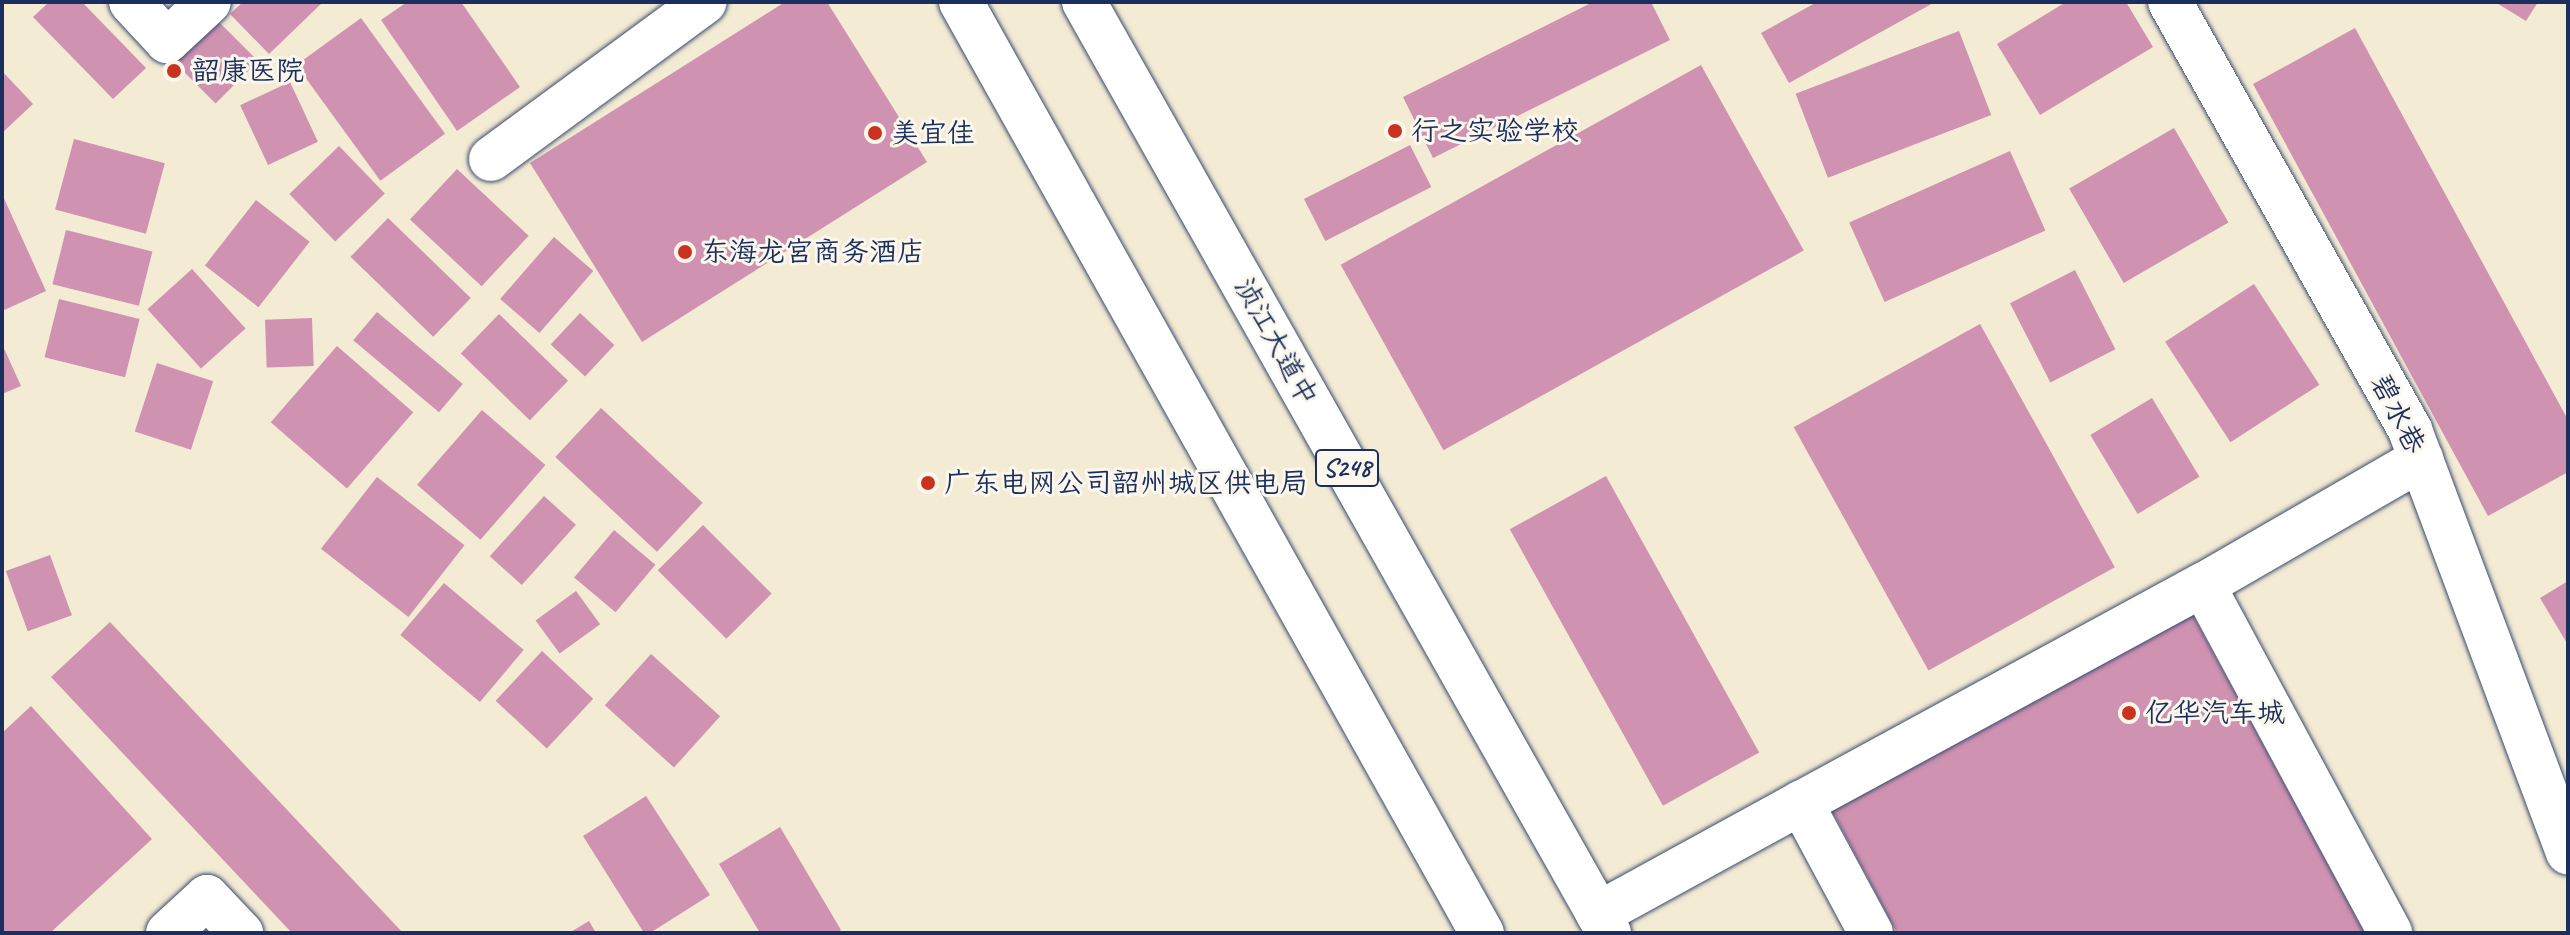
<!DOCTYPE html>
<html>
<head>
<meta charset="utf-8">
<style>
	body { margin:0 }
	#map { position:relative; width:2570px; height:935px; overflow:hidden; background:#f3ebd4; font-family:Caveat,"LXGW WenKai TC",sans-serif }
	div>[style] { position:absolute }
	.building>* { inset:0; background:#d092b1; transform-origin:0 0 }
	.roads { filter:drop-shadow(0 0 2px #3b4b70) drop-shadow(0 0 2px #3b4b70) }
	.minor>* { height:44px; margin:-22px; padding:0 22px; transform-origin:22px; border-radius:22px; background:#fff }
	.major>* { height:44px; margin:-22px; padding:0 22px; transform-origin:22px; border-radius:22px; background:#fff }
	.dots>* { width:22px; height:22px; translate:-50% -50%; box-sizing:border-box; border:4px solid #fbf7ec; border-radius:50% }
	span { translate:-50% -50%; white-space:nowrap; text-align:center; line-height:1.15; -webkit-text-stroke:6px #fbf7ec; paint-order:stroke }
	.shield-label span { padding:2px 6px; background:#fbf7ec; border:2px solid; border-radius:6px; -webkit-text-stroke-width:0 }
	.shield-label { font-size:26px; color:#1b2f5e; font-weight:700 }
	.poi-label { font-size:28px; color:#1b2f5e }
	.left { translate:0 -50%; text-align:left }
	.street-label { font-size:28px; color:#1b2f5e }
	.frame { position:absolute; inset:0; border:4px solid #1b2f5e; pointer-events:none }
</style>
</head>
<body>
<div id="map">
	<div class="building">
		<i style="clip-path:polygon(49px 2px,82px 2px,146px 68px,113px 99px,33px 17px)"></i>
		<i style="clip-path:polygon(243px 2px,323px 2px,269px 54px,230px 14px)"></i>
		<i style="clip-path:polygon(407px 2px,461px 2px,520px 87px,457px 131px,381px 20px)"></i>
		<i style="clip-path:polygon(785px 2px,827px 2px,927px 162px,642px 342px,530px 163px)"></i>
		<i style="clip-path:polygon(1593px 2px,1651px 2px,1670px 40px,1433px 158px,1403px 97px)"></i>
		<i style="clip-path:polygon(1817px 2px,1935px 2px,1789px 83px,1761px 33px)"></i>
		<i style="clip-path:polygon(2066px 2px,2126px 2px,2153px 47px,2040px 115px,1997px 44px)"></i>
		<i style="clip-path:polygon(2495px 2px,2538px 2px,2526px 21px)"></i>
		<i style="left:361px;top:18px;width:143px;height:80px;rotate:54deg"></i>
		<i style="left:217px;top:20px;width:58px;height:60px;rotate:45deg"></i>
		<i style="clip-path:polygon(2355px 28px,2568px 420px,2568px 472px,2488px 516px,2253px 84px)"></i>
		<i style="left:1959px;top:31px;width:90px;height:175px;rotate:69deg"></i>
		<i style="left:1701px;top:65px;width:212px;height:412px;rotate:61deg"></i>
		<i style="clip-path:polygon(2px 71px,33px 104px,2px 133px)"></i>
		<i style="left:290px;top:82px;width:66px;height:55px;rotate:65deg"></i>
		<i style="left:2174px;top:128px;width:109px;height:121px;rotate:60deg"></i>
		<i style="left:74px;top:139px;width:94px;height:73px;rotate:15deg"></i>
		<i style="left:1410px;top:145px;width:47px;height:119px;rotate:63deg"></i>
		<i style="left:339px;top:146px;width:66px;height:69px;rotate:46deg"></i>
		<i style="left:2010px;top:151px;width:87px;height:176px;rotate:66deg"></i>
		<i style="left:457px;top:169px;width:98px;height:69px;rotate:43deg"></i>
		<i style="clip-path:polygon(2px 194px,46px 291px,2px 311px)"></i>
		<i style="left:256px;top:200px;width:68px;height:83px;rotate:38deg"></i>
		<i style="left:388px;top:218px;width:115px;height:54px;rotate:44deg"></i>
		<i style="left:66px;top:230px;width:89px;height:56px;rotate:14deg"></i>
		<i style="left:554px;top:237px;width:52px;height:82px;rotate:41deg"></i>
		<i style="left:192px;top:269px;width:80px;height:60px;rotate:48deg"></i>
		<i style="left:2075px;top:270px;width:89px;height:73px;rotate:63deg"></i>
		<i style="left:2254px;top:284px;width:120px;height:106px;rotate:57deg"></i>
		<i style="left:59px;top:299px;width:83px;height:60px;rotate:14deg"></i>
		<i style="left:377px;top:312px;width:112px;height:37px;rotate:40deg"></i>
		<i style="left:580px;top:313px;width:47px;height:43px;rotate:43deg"></i>
		<i style="left:499px;top:314px;width:96px;height:55px;rotate:44deg"></i>
		<i style="left:312px;top:318px;width:48px;height:47px;rotate:88deg"></i>
		<i style="left:1980px;top:324px;width:278px;height:213px;rotate:61deg"></i>
		<i style="clip-path:polygon(2px 344px,21px 386px,2px 394px)"></i>
		<i style="left:337px;top:346px;width:101px;height:101px;rotate:41deg"></i>
		<i style="left:157px;top:363px;width:59px;height:72px;rotate:18deg"></i>
		<i style="left:2152px;top:398px;width:92px;height:72px;rotate:59deg"></i>
		<i style="left:601px;top:408px;width:139px;height:67px;rotate:43deg"></i>
		<i style="left:482px;top:410px;width:84px;height:99px;rotate:41deg"></i>
		<i style="left:1606px;top:476px;width:316px;height:110px;rotate:61deg"></i>
		<i style="left:377px;top:477px;width:111px;height:91px;rotate:38deg"></i>
		<i style="left:544px;top:496px;width:43px;height:81px;rotate:42deg"></i>
		<i style="left:703px;top:525px;width:97px;height:64px;rotate:45deg"></i>
		<i style="left:614px;top:530px;width:54px;height:62px;rotate:40deg"></i>
		<i style="left:50px;top:555px;width:64px;height:47px;rotate:70deg"></i>
		<i style="clip-path:polygon(2568px 581px,2568px 645px,2540px 598px)"></i>
		<i style="left:444px;top:583px;width:104px;height:68px;rotate:40deg"></i>
		<i style="left:576px;top:591px;width:41px;height:50px;rotate:54deg"></i>
		<i style="clip-path:polygon(2193px 615px,2365px 933px,1897px 933px,1832px 811px)"></i>
		<i style="clip-path:polygon(110px 622px,403px 933px,292px 933px,51px 677px)"></i>
		<i style="left:542px;top:651px;width:70px;height:68px;rotate:43deg"></i>
		<i style="left:651px;top:654px;width:93px;height:69px;rotate:42deg"></i>
		<i style="clip-path:polygon(31px 706px,152px 839px,50px 933px,2px 933px,2px 733px)"></i>
		<i style="clip-path:polygon(646px 796px,710px 895px,650px 933px,644px 933px,583px 836px)"></i>
		<i style="clip-path:polygon(780px 827px,841px 930px,837px 933px,760px 933px,719px 864px)"></i>
		<i style="clip-path:polygon(589px 921px,596px 933px,569px 933px)"></i>
	</div>
	<div class="roads">
		<div class="minor">
			<i style="left:131px;top:2px;width:53px;rotate:47.3deg"></i>
			<i style="left:167px;top:41px;width:57px;rotate:-42.9deg"></i>
			<i style="left:2170px;top:2px;width:491px;rotate:60.7deg"></i>
			<i style="left:2410px;top:430px;width:451px;rotate:69.5deg"></i>
			<i style="left:491px;top:159px;width:265px;rotate:-36.3deg"></i>
			<i style="left:2203px;top:585px;width:252px;rotate:-30deg"></i>
			<i style="left:1598px;top:914px;width:231px;rotate:-28.7deg"></i>
			<i style="left:168px;top:933px;width:53px;rotate:-42.7deg"></i>
			<i style="left:207px;top:897px;width:50px;rotate:46.6deg"></i>
			<i style="left:1871px;top:933px;width:148px;rotate:-118.3deg"></i>
			<i style="left:1801px;top:803px;width:457px;rotate:-28.5deg"></i>
			<i style="left:2203px;top:585px;width:395px;rotate:61.7deg"></i>
		</div>
		<div class="major">
			<i style="left:961px;top:2px;width:1067px;rotate:60.77deg"></i>
			<i style="left:1084px;top:2px;width:1069px;rotate:60.58deg"></i>
		</div>
	</div>
	<div class="dots">
		<i style="left:174px;top:71px;background:#c8321e"></i>
		<i style="left:1395px;top:131px;background:#c8321e"></i>
		<i style="left:875px;top:133px;background:#c8321e"></i>
		<i style="left:685px;top:252px;background:#c8321e"></i>
		<i style="left:928px;top:483px;background:#c8321e"></i>
		<i style="left:2129px;top:713px;background:#c8321e"></i>
	</div>
	<div class="shield-label">
		<span style="left:1347px;top:468px">S248</span>
	</div>
	<div class="poi-label">
		<span class="left" style="left:192px;top:71px">韶康医院</span>
		<span class="left" style="left:1411px;top:131px">行之实验学校</span>
		<span class="left" style="left:891px;top:133px">美宜佳</span>
		<span class="left" style="left:701px;top:252px">东海龙宫商务酒店</span>
		<span class="left" style="left:944px;top:483px">广东电网公司韶州城区供电局</span>
		<span class="left" style="left:2145px;top:713px">亿华汽车城</span>
	</div>
	<div class="street-label">
		<span style="left:1276px;top:342px;rotate:61deg">浈江大道中</span>
		<span style="left:2398px;top:414px;rotate:63deg">碧水巷</span>
	</div>
	<div class="frame"></div>
</div>
</body>
</html>
